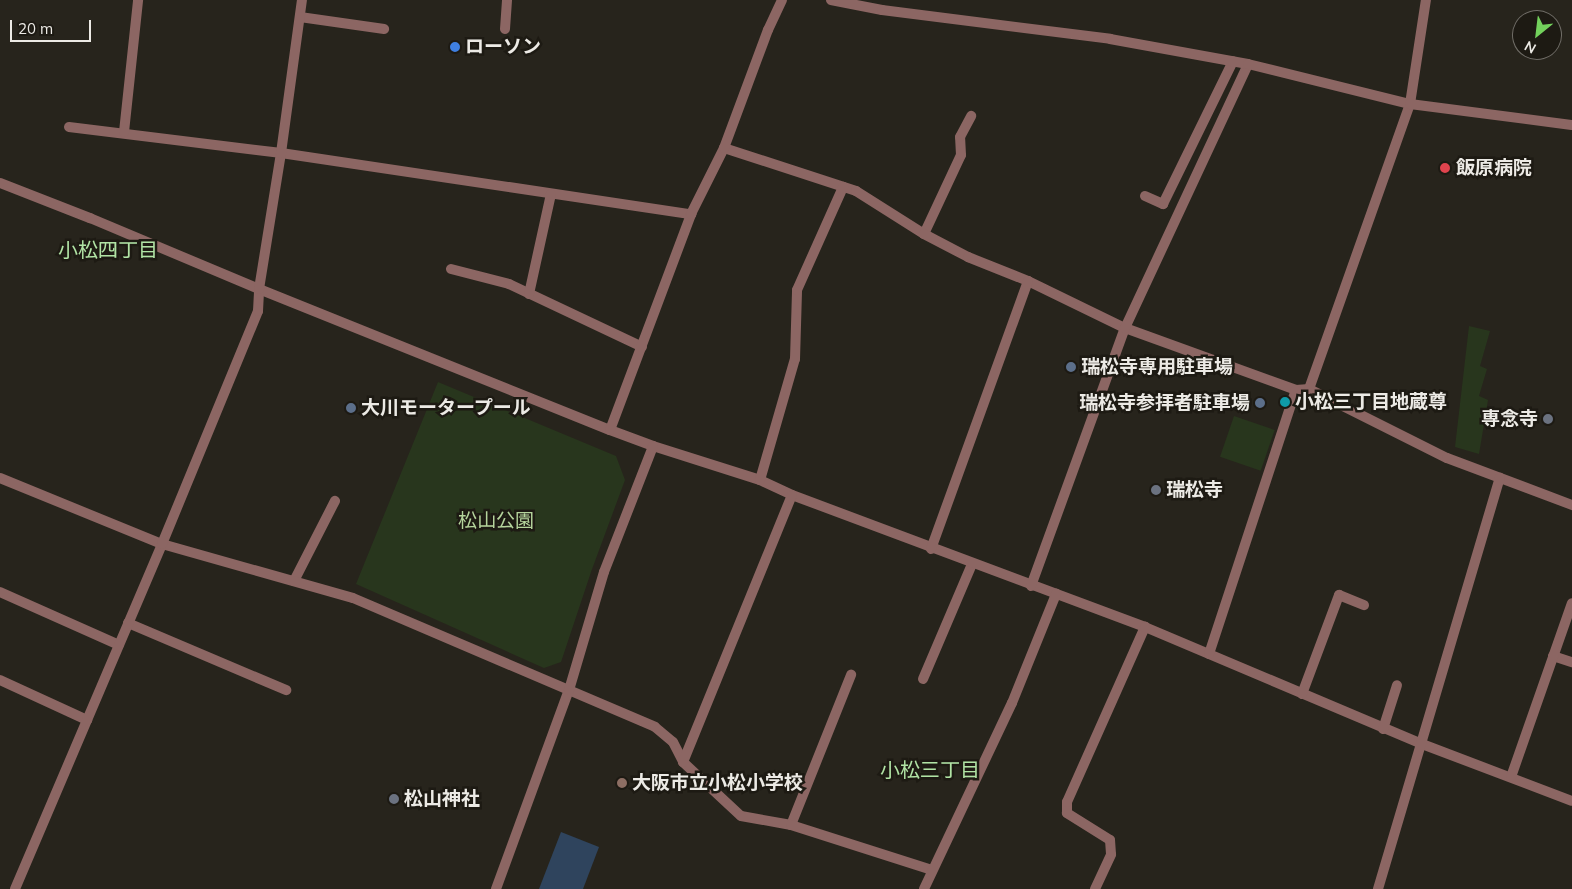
<!DOCTYPE html>
<html>
<head>
<meta charset="utf-8">
<style>
	body { margin:0 }
	#map { position:relative; width:1572px; height:889px; overflow:hidden; background:#27241c; font-family:Mulish,"Noto Sans JP",sans-serif }
	div>[style] { position:absolute }
	.green>* { inset:0; background:#28361d; transform-origin:0 0 }
	.water>* { inset:0; background:#2f445d }
	.service>* { height:10px; margin:-5px; padding:0 5px; transform-origin:5px; border-radius:5px; background:#8c6663 }
	.minor>* { height:10px; margin:-5px; padding:0 5px; transform-origin:5px; border-radius:5px; background:#8c6663 }
	.tertiary>* { height:10px; margin:-5px; padding:0 5px; transform-origin:5px; border-radius:5px; background:#8c6663 }
	.dots>* { width:14px; height:14px; translate:-50% -50%; box-sizing:border-box; border:2px solid #1d1a13; border-radius:50% }
	span { translate:-50% -50%; white-space:nowrap; text-align:center; line-height:1.15; -webkit-text-stroke:5px #1d1a13; paint-order:stroke }
	.poi-label { font-size:19px; color:#eceae5; font-weight:700 }
	.left { translate:0 -50%; text-align:left }
	.right { translate:-100% -50%; text-align:right }
	.park-label { font-size:19px; color:#b5d49c }
	.neighbourhood-label { font-size:20px; color:#b1e4a5 }
	.north { position:absolute; left:1512px; top:10px; width:50px; height:50px; box-sizing:border-box; background:#1d1a13; border:1px solid #706d67; border-radius:50%; rotate:209deg; font-size:14px; font-weight:700; line-height:20px; text-align:center; color:#eceae5 }
	.north::after { content:''; display:block; margin:auto; width:18px; height:22px; background:#73d25c; clip-path:polygon(50% 0,100% 100%,50% 72%,0 100%) }
	.scale { position:absolute; left:10px; top:20px; width:81px; height:22px; box-sizing:border-box; border:2px solid #eceae5; border-top:0; padding-left:6px; font-size:15px; line-height:18px; white-space:nowrap; color:#eceae5; -webkit-text-stroke:4px #1d1a13; paint-order:stroke }
</style>
</head>
<body>
<div id="map">
	<div class="green">
		<i style="clip-path:polygon(1469px 326px,1490px 331px,1480px 366px,1487px 369px,1479px 396px,1488px 400px,1479px 454px,1455px 447px)"></i>
		<i style="clip-path:polygon(438px 382px,616px 456px,625px 480px,591px 572px,561px 662px,544px 668px,356px 584px)"></i>
		<i style="left:1234px;top:416px;width:43px;height:43px;rotate:19deg"></i>
	</div>
	<div class="water">
		<i style="clip-path:polygon(561px 832px,599px 847px,583px 889px,539px 889px)"></i>
	</div>
	<div class="service">
		<i style="left:300px;top:17px;width:85px;rotate:8.1deg"></i>
		<i style="left:505px;top:29px;width:29px;rotate:-86deg"></i>
		<i style="left:69px;top:127px;width:214px;rotate:7deg"></i>
		<i style="left:281px;top:153px;width:415px;rotate:8.5deg"></i>
		<i style="left:124px;top:132px;width:133px;rotate:-83.9deg"></i>
		<i style="left:1145px;top:196px;width:20px;rotate:24deg"></i>
		<i style="left:1163px;top:204px;width:159px;rotate:-63.9deg"></i>
		<i style="left:924px;top:234px;width:87px;rotate:-64.9deg"></i>
		<i style="left:961px;top:155px;width:18px;rotate:-93deg"></i>
		<i style="left:960px;top:137px;width:24px;rotate:-62deg"></i>
		<i style="left:451px;top:269px;width:60px;rotate:14.5deg"></i>
		<i style="left:509px;top:284px;width:147px;rotate:25.3deg"></i>
		<i style="left:529px;top:294px;width:102px;rotate:-77.6deg"></i>
		<i style="left:294px;top:581px;width:90px;rotate:-62.9deg"></i>
		<i style="left:0;top:592px;width:130px;rotate:24deg"></i>
		<i style="left:128px;top:623px;width:172px;rotate:23deg"></i>
		<i style="left:923px;top:679px;width:125px;rotate:-66.9deg"></i>
		<i style="left:0;top:680px;width:96px;rotate:24.7deg"></i>
		<i style="left:791px;top:825px;width:162px;rotate:-68.2deg"></i>
		<i style="left:1095px;top:889px;width:38px;rotate:-65deg"></i>
		<i style="left:1111px;top:854px;width:14px;rotate:-94deg"></i>
		<i style="left:1110px;top:840px;width:51px;rotate:-147.9deg"></i>
		<i style="left:1067px;top:813px;width:11px;rotate:-90deg"></i>
		<i style="left:1067px;top:802px;width:192px;rotate:-66deg"></i>
	</div>
	<div class="minor">
		<i style="left:724px;top:148px;width:139px;rotate:18deg"></i>
		<i style="left:856px;top:191px;width:80px;rotate:32.3deg"></i>
		<i style="left:924px;top:234px;width:50px;rotate:27.6deg"></i>
		<i style="left:968px;top:257px;width:65px;rotate:21.8deg"></i>
		<i style="left:1028px;top:281px;width:108px;rotate:25.9deg"></i>
		<i style="left:1125px;top:328px;width:182px;rotate:19.9deg"></i>
		<i style="left:1296px;top:390px;width:13px;rotate:-4deg"></i>
		<i style="left:1309px;top:389px;width:154px;rotate:26.6deg"></i>
		<i style="left:1447px;top:458px;width:134px;rotate:20.6deg"></i>
		<i style="left:0;top:183px;width:97px;rotate:21.3deg"></i>
		<i style="left:90px;top:218px;width:183px;rotate:22.8deg"></i>
		<i style="left:259px;top:289px;width:378px;rotate:21.9deg"></i>
		<i style="left:610px;top:430px;width:46px;rotate:20.4deg"></i>
		<i style="left:653px;top:446px;width:112px;rotate:17.6deg"></i>
		<i style="left:760px;top:480px;width:35px;rotate:25deg"></i>
		<i style="left:792px;top:495px;width:377px;rotate:20.5deg"></i>
		<i style="left:1145px;top:627px;width:301px;rotate:22.9deg"></i>
		<i style="left:1422px;top:744px;width:160px;rotate:20.8deg"></i>
		<i style="left:1309px;top:389px;width:302px;rotate:-70.5deg"></i>
		<i style="left:1410px;top:104px;width:105px;rotate:-81.3deg"></i>
		<i style="left:610px;top:430px;width:231px;rotate:-69.4deg"></i>
		<i style="left:691px;top:214px;width:74px;rotate:-63.4deg"></i>
		<i style="left:724px;top:148px;width:126px;rotate:-69.6deg"></i>
		<i style="left:768px;top:30px;width:33px;rotate:-65deg"></i>
		<i style="left:0;top:478px;width:175px;rotate:22.2deg"></i>
		<i style="left:162px;top:544px;width:198px;rotate:15.8deg"></i>
		<i style="left:353px;top:598px;width:328px;rotate:23.1deg"></i>
		<i style="left:655px;top:727px;width:23px;rotate:40deg"></i>
		<i style="left:673px;top:742px;width:22px;rotate:63deg"></i>
		<i style="left:683px;top:762px;width:79px;rotate:43deg"></i>
		<i style="left:741px;top:816px;width:51px;rotate:10.2deg"></i>
		<i style="left:791px;top:825px;width:148px;rotate:17.7deg"></i>
		<i style="left:760px;top:480px;width:126px;rotate:-73.9deg"></i>
		<i style="left:795px;top:359px;width:69px;rotate:-88.3deg"></i>
		<i style="left:797px;top:290px;width:113px;rotate:-65.9deg"></i>
		<i style="left:931px;top:549px;width:285px;rotate:-70.1deg"></i>
		<i style="left:1031px;top:586px;width:275px;rotate:-70deg"></i>
		<i style="left:1125px;top:328px;width:291px;rotate:-65deg"></i>
		<i style="left:1209px;top:654px;width:278px;rotate:-71.8deg"></i>
		<i style="left:1553px;top:656px;width:20px;rotate:18deg"></i>
		<i style="left:1302px;top:694px;width:106px;rotate:-69.5deg"></i>
		<i style="left:1339px;top:595px;width:27px;rotate:22deg"></i>
		<i style="left:1383px;top:729px;width:46px;rotate:-72.3deg"></i>
		<i style="left:683px;top:762px;width:288px;rotate:-67.8deg"></i>
		<i style="left:1511px;top:777px;width:184px;rotate:-70.7deg"></i>
		<i style="left:15px;top:889px;width:375px;rotate:-66.9deg"></i>
		<i style="left:162px;top:544px;width:252px;rotate:-67.6deg"></i>
		<i style="left:258px;top:311px;width:22px;rotate:-87deg"></i>
		<i style="left:259px;top:289px;width:138px;rotate:-80.8deg"></i>
		<i style="left:281px;top:153px;width:154px;rotate:-82.2deg"></i>
		<i style="left:496px;top:889px;width:212px;rotate:-69.9deg"></i>
		<i style="left:569px;top:690px;width:123px;rotate:-73.5deg"></i>
		<i style="left:604px;top:572px;width:135px;rotate:-68.7deg"></i>
		<i style="left:924px;top:889px;width:206px;rotate:-64.7deg"></i>
		<i style="left:1012px;top:703px;width:118px;rotate:-68deg"></i>
		<i style="left:1378px;top:889px;width:429px;rotate:-73.5deg"></i>
	</div>
	<div class="tertiary">
		<i style="left:831px;top:0;width:52px;rotate:11.1deg"></i>
		<i style="left:882px;top:10px;width:230px;rotate:7.2deg"></i>
		<i style="left:1110px;top:39px;width:140px;rotate:10.3deg"></i>
		<i style="left:1248px;top:64px;width:167px;rotate:13.9deg"></i>
		<i style="left:1410px;top:104px;width:163px;rotate:7.4deg"></i>
	</div>
	<div class="dots">
		<i style="left:455px;top:47px;background:#3f7fe0"></i>
		<i style="left:1445px;top:168px;background:#e0444e"></i>
		<i style="left:1071px;top:367px;background:#5c6f8a"></i>
		<i style="left:1285px;top:402px;background:#0f9aa8"></i>
		<i style="left:1260px;top:403px;background:#5c6f8a"></i>
		<i style="left:351px;top:408px;background:#5c6f8a"></i>
		<i style="left:1548px;top:419px;background:#6b7280"></i>
		<i style="left:1156px;top:490px;background:#6b7280"></i>
		<i style="left:622px;top:783px;background:#8d6e63"></i>
		<i style="left:394px;top:799px;background:#6b7280"></i>
	</div>
	<div class="poi-label">
		<span class="left" style="left:465px;top:47px">ローソン</span>
		<span class="left" style="left:1456px;top:168px">飯原病院</span>
		<span class="left" style="left:1081px;top:367px">瑞松寺専用駐車場</span>
		<span class="left" style="left:1295px;top:402px">小松三丁目地蔵尊</span>
		<span class="right" style="left:1250px;top:403px">瑞松寺参拝者駐車場</span>
		<span class="left" style="left:361px;top:408px">大川モータープール</span>
		<span class="right" style="left:1538px;top:419px">専念寺</span>
		<span class="left" style="left:1166px;top:490px">瑞松寺</span>
		<span class="left" style="left:632px;top:783px">大阪市立小松小学校</span>
		<span class="left" style="left:404px;top:799px">松山神社</span>
	</div>
	<div class="park-label">
		<span style="left:496px;top:521px">松山公園</span>
	</div>
	<div class="neighbourhood-label">
		<span style="left:108px;top:249px">小松四丁目</span>
		<span style="left:930px;top:769px">小松三丁目</span>
	</div>
	<div class="north">N</div>
	<div class="scale">20 m</div>
</div>
</body>
</html>
